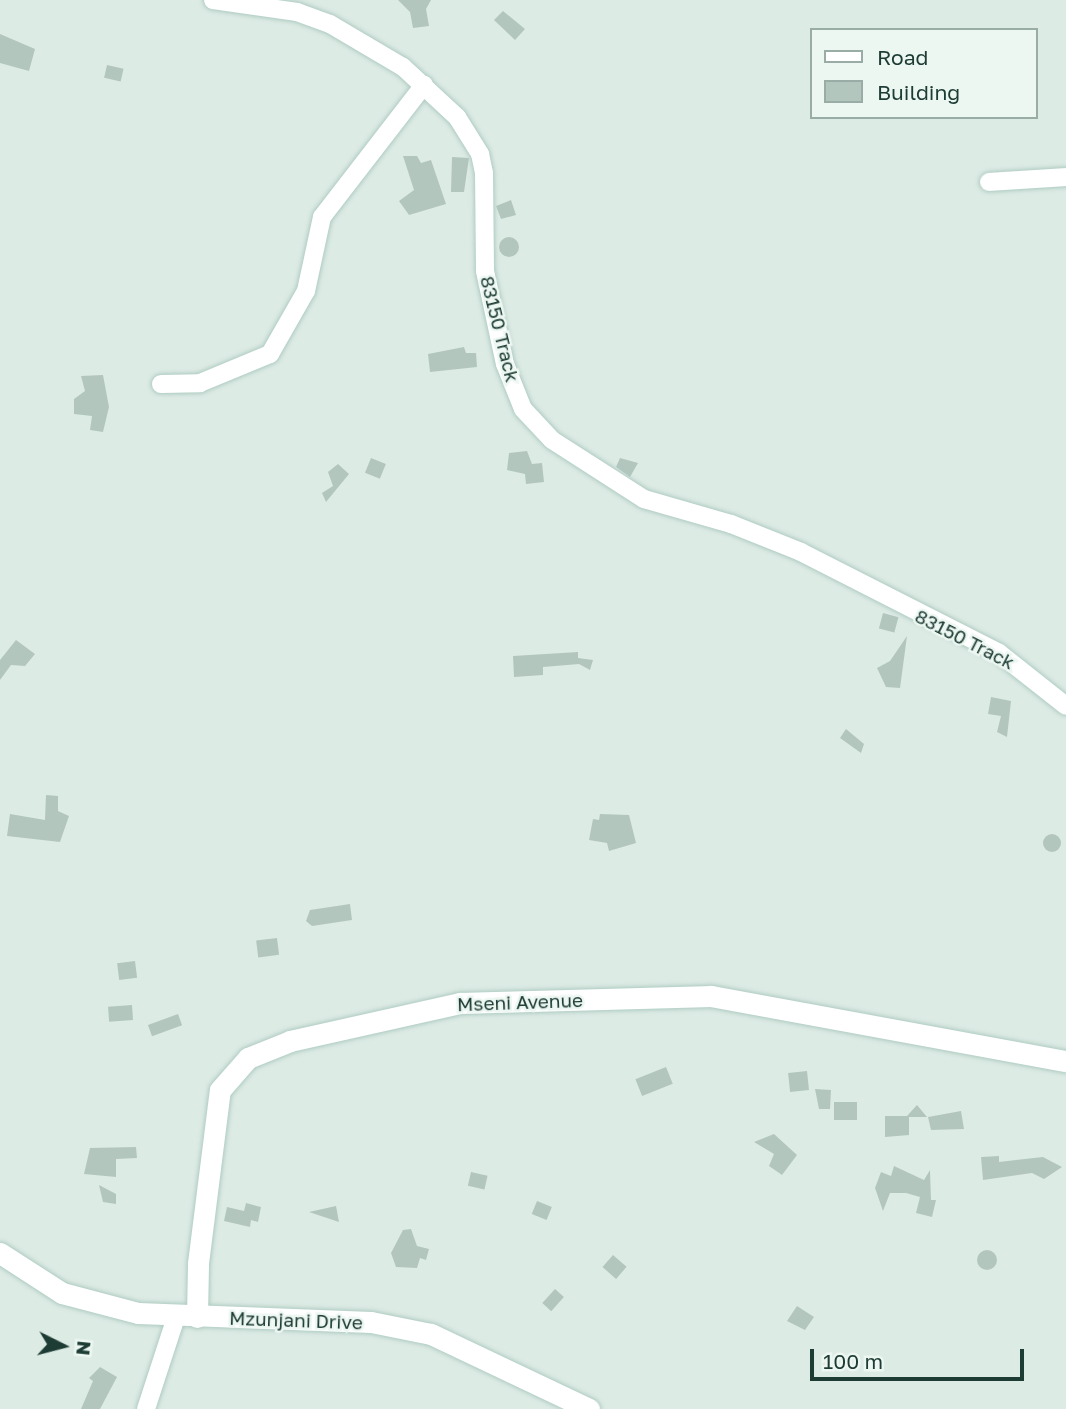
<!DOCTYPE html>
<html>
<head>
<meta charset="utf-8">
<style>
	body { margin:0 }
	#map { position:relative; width:1066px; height:1409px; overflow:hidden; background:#ddebe5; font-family:"Golos Text",sans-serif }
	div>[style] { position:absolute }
	.building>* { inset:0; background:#b2c6be; transform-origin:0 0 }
	.round { border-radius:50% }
	.roads { filter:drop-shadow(0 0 2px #afccc2) drop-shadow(0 0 2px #afccc2) }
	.minor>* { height:18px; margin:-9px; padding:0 9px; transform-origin:9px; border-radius:9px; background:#fff }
	.tertiary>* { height:21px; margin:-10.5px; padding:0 10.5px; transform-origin:10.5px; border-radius:10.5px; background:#fff }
	.secondary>* { height:21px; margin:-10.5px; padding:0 10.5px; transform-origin:10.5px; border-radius:10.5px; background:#fff }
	span { translate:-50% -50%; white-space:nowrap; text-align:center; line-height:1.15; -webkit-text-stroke:5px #edf7f2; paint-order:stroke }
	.street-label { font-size:19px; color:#1d3c34 }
	.legend { position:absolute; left:810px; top:28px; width:228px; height:91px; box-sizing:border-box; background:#edf7f2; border:2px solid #9aaca6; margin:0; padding:9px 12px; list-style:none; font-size:21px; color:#1d3c34 }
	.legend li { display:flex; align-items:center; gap:14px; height:35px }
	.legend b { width:35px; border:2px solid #9aaca6 }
	.north { position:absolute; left:28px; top:1311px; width:70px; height:70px; -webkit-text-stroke:5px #edf7f2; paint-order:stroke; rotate:96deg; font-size:19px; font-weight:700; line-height:28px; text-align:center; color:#1d3c34 }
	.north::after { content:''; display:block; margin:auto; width:24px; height:32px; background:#1d3c34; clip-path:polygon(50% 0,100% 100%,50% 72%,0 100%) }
	.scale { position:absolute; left:810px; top:1349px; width:214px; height:32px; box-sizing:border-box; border:4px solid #1d3c34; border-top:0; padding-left:9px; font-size:21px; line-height:24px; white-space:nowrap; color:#1d3c34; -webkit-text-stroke:5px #edf7f2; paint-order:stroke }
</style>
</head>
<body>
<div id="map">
	<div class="building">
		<i style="clip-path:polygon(398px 0,431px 0,426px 9px,429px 26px,413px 28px,410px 12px)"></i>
		<i style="clip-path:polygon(503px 11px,525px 29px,515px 40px,494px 20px)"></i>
		<i style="clip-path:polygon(0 34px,35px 49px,29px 71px,0 63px)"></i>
		<i style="left:107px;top:65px;width:17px;height:13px;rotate:13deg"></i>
		<i style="clip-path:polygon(403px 156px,417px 156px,421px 163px,431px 160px,446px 204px,409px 215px,399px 201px,414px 190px)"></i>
		<i style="clip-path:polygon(452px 157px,469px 158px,464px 192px,451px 192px)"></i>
		<i style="clip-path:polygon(511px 200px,516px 215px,501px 219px,496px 206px)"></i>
		<i class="round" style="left:499px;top:237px;width:20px;height:20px"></i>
		<i style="clip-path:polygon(464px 347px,466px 353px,476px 353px,477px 367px,430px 372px,428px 354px)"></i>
		<i style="clip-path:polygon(103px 375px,109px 407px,103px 432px,90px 430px,92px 416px,74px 414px,74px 399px,85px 391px,81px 376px)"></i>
		<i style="clip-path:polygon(527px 451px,532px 464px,542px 463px,544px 482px,526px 484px,525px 474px,507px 470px,509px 453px)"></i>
		<i style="left:371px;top:458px;width:16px;height:16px;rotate:22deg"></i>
		<i style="clip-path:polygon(620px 458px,638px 463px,630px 477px,616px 467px)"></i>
		<i style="clip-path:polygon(338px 464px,349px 474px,326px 502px,322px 493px,333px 486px,328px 472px)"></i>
		<i style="left:883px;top:613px;width:16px;height:16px;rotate:15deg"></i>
		<i style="clip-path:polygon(907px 636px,900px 688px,886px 687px,877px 668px,890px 661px)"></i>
		<i style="clip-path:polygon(16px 640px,35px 654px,25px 666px,11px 665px,0 680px,0 660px)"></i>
		<i style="clip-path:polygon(578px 652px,578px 658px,593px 660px,590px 670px,579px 664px,543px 667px,543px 675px,514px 677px,513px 656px)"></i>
		<i style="clip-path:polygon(991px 697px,1011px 701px,1007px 737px,997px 732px,1001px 716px,988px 714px)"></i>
		<i style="clip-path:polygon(846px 729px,864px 744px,861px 753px,840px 738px)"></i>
		<i style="clip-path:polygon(46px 795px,58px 796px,58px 811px,69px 816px,60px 842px,7px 836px,10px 814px,45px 820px)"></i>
		<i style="clip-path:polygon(600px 814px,629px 815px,636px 843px,609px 851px,607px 843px,589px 840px,593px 819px,599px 820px)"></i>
		<i class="round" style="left:1043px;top:834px;width:18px;height:18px"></i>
		<i style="clip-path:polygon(350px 904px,352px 920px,312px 926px,306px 921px,310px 910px)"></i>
		<i style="left:277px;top:938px;width:17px;height:21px;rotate:83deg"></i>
		<i style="left:135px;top:961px;width:17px;height:18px;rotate:83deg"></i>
		<i style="left:132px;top:1005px;width:15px;height:24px;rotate:86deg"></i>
		<i style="left:178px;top:1014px;width:12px;height:32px;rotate:70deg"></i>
		<i style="left:666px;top:1067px;width:18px;height:33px;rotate:68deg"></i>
		<i style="left:807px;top:1071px;width:19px;height:19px;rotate:84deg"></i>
		<i style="clip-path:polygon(815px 1089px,831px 1090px,830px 1109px,819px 1109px)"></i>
		<i style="left:857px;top:1102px;width:18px;height:23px;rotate:90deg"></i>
		<i style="clip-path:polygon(917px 1105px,927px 1117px,909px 1117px,909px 1135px,885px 1137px,885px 1116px,907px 1116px)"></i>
		<i style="clip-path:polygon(961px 1111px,964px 1129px,931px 1130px,928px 1117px)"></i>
		<i style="clip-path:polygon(774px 1134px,797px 1155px,782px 1175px,769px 1166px,774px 1154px,754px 1142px)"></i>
		<i style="clip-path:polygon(136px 1147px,137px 1158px,116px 1159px,116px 1177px,84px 1174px,90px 1148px)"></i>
		<i style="clip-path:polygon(999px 1156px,999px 1162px,1043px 1157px,1062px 1167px,1044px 1179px,1032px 1173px,983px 1180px,981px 1157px)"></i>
		<i style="clip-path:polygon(894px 1166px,924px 1180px,930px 1170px,931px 1200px,936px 1200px,932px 1217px,916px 1213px,920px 1197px,906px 1193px,890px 1193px,883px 1211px,875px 1188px,881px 1172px,891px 1176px)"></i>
		<i style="left:471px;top:1172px;width:17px;height:14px;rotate:13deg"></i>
		<i style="clip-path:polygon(99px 1185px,116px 1194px,116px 1204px,103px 1202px)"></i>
		<i style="left:537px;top:1201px;width:16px;height:14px;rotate:22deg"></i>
		<i style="clip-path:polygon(246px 1203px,261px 1207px,258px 1222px,251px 1220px,250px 1227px,224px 1221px,227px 1207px,244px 1211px)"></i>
		<i style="clip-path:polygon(336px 1206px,339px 1222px,309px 1212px)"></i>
		<i style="clip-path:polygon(411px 1229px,417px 1246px,429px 1249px,426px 1260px,420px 1258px,417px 1268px,396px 1267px,391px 1253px,403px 1230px)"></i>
		<i class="round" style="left:977px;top:1250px;width:20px;height:20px"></i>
		<i style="left:613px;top:1255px;width:18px;height:16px;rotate:41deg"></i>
		<i style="left:555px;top:1289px;width:12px;height:19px;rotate:42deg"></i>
		<i style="clip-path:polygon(797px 1306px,814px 1317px,805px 1330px,787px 1321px)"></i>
		<i style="clip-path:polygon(100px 1367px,117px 1377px,100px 1409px,81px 1409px,93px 1381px,89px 1378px)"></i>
	</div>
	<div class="roads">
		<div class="minor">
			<i style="left:213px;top:0;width:85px;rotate:8.1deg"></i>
			<i style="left:297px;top:12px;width:35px;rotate:20deg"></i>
			<i style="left:330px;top:24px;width:85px;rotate:30.5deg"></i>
			<i style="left:403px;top:67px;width:74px;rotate:42.8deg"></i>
			<i style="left:457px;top:117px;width:44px;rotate:58.1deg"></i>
			<i style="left:480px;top:154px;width:19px;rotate:78deg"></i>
			<i style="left:484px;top:173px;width:98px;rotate:89.4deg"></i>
			<i style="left:485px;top:271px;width:95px;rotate:77.9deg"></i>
			<i style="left:505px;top:364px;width:48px;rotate:68.2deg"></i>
			<i style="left:523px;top:409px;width:42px;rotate:46.9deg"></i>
			<i style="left:552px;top:440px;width:109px;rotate:32.7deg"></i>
			<i style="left:644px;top:499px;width:91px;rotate:16deg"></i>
			<i style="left:731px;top:524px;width:75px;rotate:21.8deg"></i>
			<i style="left:801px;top:552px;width:222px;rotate:27deg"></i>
			<i style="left:999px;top:653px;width:85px;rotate:38.3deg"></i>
			<i style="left:989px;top:182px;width:77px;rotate:-3.7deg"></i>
			<i style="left:161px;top:384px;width:39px;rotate:-1deg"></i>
			<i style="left:200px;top:383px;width:76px;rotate:-22.5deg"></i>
			<i style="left:270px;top:354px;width:73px;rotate:-60.3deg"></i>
			<i style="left:306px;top:291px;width:76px;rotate:-77.8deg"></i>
			<i style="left:322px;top:217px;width:167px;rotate:-52.3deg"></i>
			<i style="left:146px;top:1409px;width:97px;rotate:-71.9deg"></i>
		</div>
		<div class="tertiary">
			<i style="left:197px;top:1317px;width:54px;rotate:-88.9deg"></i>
			<i style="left:198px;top:1263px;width:174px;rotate:-82.8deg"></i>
			<i style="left:220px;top:1090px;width:43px;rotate:-48.8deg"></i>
			<i style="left:248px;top:1058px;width:45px;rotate:-22deg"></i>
			<i style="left:290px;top:1041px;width:174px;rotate:-12.6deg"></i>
			<i style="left:460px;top:1003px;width:251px;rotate:-1.6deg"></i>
			<i style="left:711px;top:996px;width:361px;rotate:10.4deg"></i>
		</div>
		<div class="secondary">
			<i style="left:0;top:1253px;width:74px;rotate:32.8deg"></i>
			<i style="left:62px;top:1293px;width:79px;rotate:14.7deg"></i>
			<i style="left:138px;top:1313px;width:233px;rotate:2.2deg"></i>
			<i style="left:371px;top:1322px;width:61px;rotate:11.3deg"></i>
			<i style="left:431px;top:1334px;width:175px;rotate:25.4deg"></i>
		</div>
	</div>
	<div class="street-label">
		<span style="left:500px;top:329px;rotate:76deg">83150 Track</span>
		<span style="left:965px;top:639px;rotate:27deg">83150 Track</span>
		<span style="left:520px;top:1002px;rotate:-2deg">Mseni Avenue</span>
		<span style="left:296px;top:1320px;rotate:2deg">Mzunjani Drive</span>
	</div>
	<ul class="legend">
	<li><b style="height:9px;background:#fff"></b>Road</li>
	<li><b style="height:19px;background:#b2c6be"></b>Building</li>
	</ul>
	<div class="north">N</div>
	<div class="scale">100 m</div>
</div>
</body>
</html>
